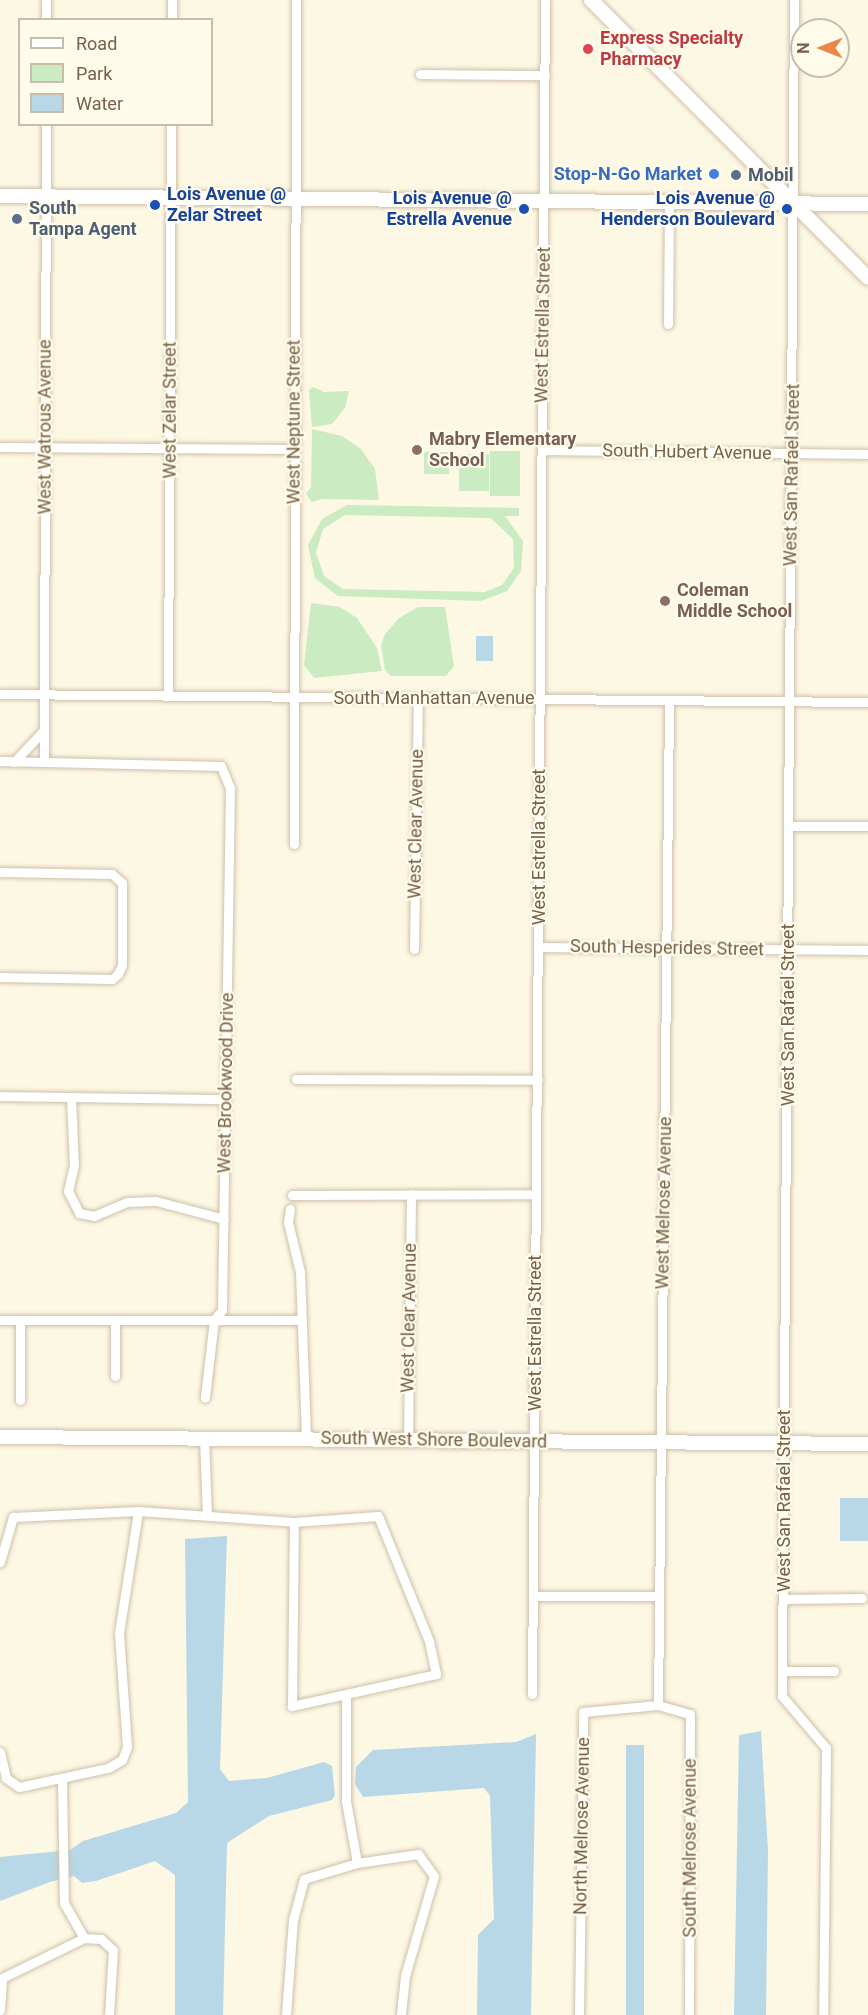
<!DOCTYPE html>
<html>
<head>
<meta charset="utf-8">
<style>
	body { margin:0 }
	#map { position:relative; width:868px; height:2015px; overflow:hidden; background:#fdf8e4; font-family:Roboto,sans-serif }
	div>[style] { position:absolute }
	.green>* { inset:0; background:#cbebc2; transform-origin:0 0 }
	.water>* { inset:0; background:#b8d7e7; transform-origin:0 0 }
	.roads { filter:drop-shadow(0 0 2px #cec0aa) drop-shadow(0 0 2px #cec0aa) }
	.street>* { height:9px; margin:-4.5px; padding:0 4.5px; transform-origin:4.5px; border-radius:4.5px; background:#fff }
	.secondary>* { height:14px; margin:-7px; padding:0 7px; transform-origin:7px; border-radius:7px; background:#fff }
	.dots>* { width:16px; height:16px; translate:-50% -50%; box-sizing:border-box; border:3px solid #fffbeb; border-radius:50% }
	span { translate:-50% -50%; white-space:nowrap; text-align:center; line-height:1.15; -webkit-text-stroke:4.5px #fffbeb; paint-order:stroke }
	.health-label { font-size:18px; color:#be3a42; font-weight:700 }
	.left { translate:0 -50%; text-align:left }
	.shop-label { font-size:18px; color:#366cbe; font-weight:700 }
	.right { translate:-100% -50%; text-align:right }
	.service-label { font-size:18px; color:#4e5e75; font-weight:700 }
	.transit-label { font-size:18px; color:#164399; font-weight:700 }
	.street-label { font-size:18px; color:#766149 }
	.education-label { font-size:18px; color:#785e54; font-weight:700 }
	.legend { position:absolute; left:18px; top:18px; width:195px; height:108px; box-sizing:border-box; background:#fffbeb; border:2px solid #c8bdaa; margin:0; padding:8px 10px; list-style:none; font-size:18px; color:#766149 }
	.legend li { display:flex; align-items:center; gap:12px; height:30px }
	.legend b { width:30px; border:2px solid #c8bdaa }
	.north { position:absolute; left:790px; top:18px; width:60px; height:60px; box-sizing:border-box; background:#fffbeb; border:2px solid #c8bdaa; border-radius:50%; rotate:270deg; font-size:16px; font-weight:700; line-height:24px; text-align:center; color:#766149 }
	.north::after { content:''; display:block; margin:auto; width:21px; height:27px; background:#e98847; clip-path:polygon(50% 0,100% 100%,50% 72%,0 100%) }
</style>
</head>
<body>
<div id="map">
	<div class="green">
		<i style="clip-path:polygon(313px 387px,324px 392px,349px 391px,345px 408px,332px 424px,312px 427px,309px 390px)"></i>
		<i style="clip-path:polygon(312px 429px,342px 436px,361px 449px,375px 469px,379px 500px,322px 499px,312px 502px,306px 494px,311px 487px)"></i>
		<i style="left:490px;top:451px;width:30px;height:45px"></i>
		<i style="left:424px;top:452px;width:25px;height:22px"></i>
		<i style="left:459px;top:454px;width:30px;height:37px"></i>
		<i style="clip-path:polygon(evenodd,347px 505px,519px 508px,519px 516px,505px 516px,523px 541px,521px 571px,507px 591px,481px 601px,338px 596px,315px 578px,308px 545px,322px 519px,347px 505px,345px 515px,491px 518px,513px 539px,514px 568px,502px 585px,485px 592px,343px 589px,324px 576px,316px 553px,323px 529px,345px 515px)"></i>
		<i style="clip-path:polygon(311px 603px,340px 607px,357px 618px,377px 648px,382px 671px,314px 678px,304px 665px)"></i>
		<i style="clip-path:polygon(418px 607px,445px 607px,454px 666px,446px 676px,391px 676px,385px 670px,381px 645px,385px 634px,399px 618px)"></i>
	</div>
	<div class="water">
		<i style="left:476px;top:636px;width:17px;height:25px"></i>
		<i style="left:840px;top:1498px;width:28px;height:43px"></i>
		<i style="clip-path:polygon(227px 1536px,220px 1769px,229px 1781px,267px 1778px,324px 1762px,332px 1766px,335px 1795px,332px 1800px,269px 1816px,227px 1843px,223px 2015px,175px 2015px,175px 1875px,155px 1861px,96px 1881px,82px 1883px,74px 1876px,50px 1882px,0 1901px,0 1857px,70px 1850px,83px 1841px,176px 1813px,188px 1802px,185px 1539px)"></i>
		<i style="clip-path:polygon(761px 1731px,768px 1851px,766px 2015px,734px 2015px,739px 1735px)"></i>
		<i style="clip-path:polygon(536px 1734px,531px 2015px,477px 2015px,478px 1935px,494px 1919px,490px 1796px,484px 1788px,363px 1797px,355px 1784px,356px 1767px,373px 1750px,516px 1742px)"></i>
		<i style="left:626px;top:1745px;width:18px;height:270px"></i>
	</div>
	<div class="roads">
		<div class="street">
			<i style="left:794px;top:0;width:1696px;rotate:90.41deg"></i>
			<i style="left:782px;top:1696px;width:68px;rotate:49.8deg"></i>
			<i style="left:826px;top:1748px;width:267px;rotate:90.6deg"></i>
			<i style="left:46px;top:20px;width:20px;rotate:-90deg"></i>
			<i style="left:172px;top:20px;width:20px;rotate:-90deg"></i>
			<i style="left:420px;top:74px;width:125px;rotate:0.5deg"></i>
			<i style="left:668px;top:324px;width:122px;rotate:-89.5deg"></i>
			<i style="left:0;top:447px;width:294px;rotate:0.4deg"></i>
			<i style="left:542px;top:450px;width:326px;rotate:0.7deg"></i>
			<i style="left:0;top:694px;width:868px;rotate:0.53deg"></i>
			<i style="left:168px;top:696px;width:572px;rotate:-89.7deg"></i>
			<i style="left:44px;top:730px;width:32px;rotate:90deg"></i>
			<i style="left:0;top:761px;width:221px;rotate:1.3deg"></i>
			<i style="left:221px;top:766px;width:24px;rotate:68deg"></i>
			<i style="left:230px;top:788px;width:522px;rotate:90.88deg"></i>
			<i style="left:222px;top:1310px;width:13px;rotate:129deg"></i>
			<i style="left:214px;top:1320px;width:78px;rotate:96.7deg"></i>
			<i style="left:14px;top:762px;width:44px;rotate:-46.8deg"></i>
			<i style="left:44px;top:730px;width:606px;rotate:-89.81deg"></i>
			<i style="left:790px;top:826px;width:78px"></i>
			<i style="left:294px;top:844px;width:844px;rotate:-89.86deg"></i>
			<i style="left:0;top:872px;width:112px;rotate:1deg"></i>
			<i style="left:112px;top:874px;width:13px;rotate:42deg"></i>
			<i style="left:122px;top:883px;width:82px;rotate:90deg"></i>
			<i style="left:122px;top:965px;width:10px;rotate:114deg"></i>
			<i style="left:118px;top:974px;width:8px;rotate:140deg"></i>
			<i style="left:112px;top:979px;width:112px;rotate:-179deg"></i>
			<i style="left:539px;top:947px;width:329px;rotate:0.5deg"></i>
			<i style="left:414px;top:949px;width:249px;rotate:-89.1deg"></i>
			<i style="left:296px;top:1079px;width:242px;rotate:0.2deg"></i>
			<i style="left:0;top:1096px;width:225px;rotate:0.8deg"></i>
			<i style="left:71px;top:1097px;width:68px;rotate:87.5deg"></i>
			<i style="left:74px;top:1165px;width:27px;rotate:103deg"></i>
			<i style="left:68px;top:1191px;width:25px;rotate:63deg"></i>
			<i style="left:79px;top:1213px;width:15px;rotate:11deg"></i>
			<i style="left:94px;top:1216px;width:36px;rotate:-23deg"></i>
			<i style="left:127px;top:1202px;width:29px;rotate:-2deg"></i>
			<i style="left:156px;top:1201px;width:70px;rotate:14.8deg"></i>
			<i style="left:292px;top:1195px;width:244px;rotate:-0.2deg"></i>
			<i style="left:290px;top:1209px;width:13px;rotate:99deg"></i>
			<i style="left:288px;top:1222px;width:51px;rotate:76.5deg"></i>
			<i style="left:300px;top:1272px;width:167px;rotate:87.9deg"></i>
			<i style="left:0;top:1320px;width:302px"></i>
			<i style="left:20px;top:1320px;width:80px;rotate:90deg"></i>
			<i style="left:115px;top:1320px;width:56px;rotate:90deg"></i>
			<i style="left:204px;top:1438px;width:77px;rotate:87.8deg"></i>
			<i style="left:408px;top:1441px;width:247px;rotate:-89.3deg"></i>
			<i style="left:0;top:1562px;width:47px;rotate:-73.9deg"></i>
			<i style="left:13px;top:1517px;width:125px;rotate:-2.7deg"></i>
			<i style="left:138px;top:1511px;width:156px;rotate:4deg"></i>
			<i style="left:294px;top:1522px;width:84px;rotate:-4.1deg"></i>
			<i style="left:378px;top:1516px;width:135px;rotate:67.8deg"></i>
			<i style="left:429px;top:1641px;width:34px;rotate:78deg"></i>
			<i style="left:436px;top:1674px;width:148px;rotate:167.5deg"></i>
			<i style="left:292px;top:1706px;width:184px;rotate:-89.4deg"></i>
			<i style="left:533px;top:1596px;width:125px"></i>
			<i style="left:783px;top:1599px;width:79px;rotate:-0.7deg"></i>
			<i style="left:783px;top:1671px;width:51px"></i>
			<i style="left:346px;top:1694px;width:107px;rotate:90deg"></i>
			<i style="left:346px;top:1801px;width:63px;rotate:79.9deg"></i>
			<i style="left:532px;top:1694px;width:1694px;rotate:-89.56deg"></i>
			<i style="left:658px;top:1705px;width:1005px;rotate:-89.37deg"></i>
			<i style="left:0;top:1752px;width:27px;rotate:77deg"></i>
			<i style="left:6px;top:1778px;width:16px;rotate:35deg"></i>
			<i style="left:19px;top:1787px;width:91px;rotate:-12.1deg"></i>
			<i style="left:108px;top:1768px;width:16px;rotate:-30deg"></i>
			<i style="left:122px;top:1760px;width:14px;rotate:-69deg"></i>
			<i style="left:127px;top:1747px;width:114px;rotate:-94deg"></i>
			<i style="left:119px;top:1633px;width:123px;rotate:-81.1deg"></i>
			<i style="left:62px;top:1779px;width:124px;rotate:89.1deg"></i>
			<i style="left:64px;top:1903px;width:40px;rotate:60.3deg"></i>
			<i style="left:0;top:2010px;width:32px;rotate:-86deg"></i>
			<i style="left:2px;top:1978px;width:91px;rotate:-26deg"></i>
			<i style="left:84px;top:1938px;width:17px;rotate:3deg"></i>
			<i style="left:101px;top:1939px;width:16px;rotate:43deg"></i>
			<i style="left:113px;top:1950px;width:65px;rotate:93.5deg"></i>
			<i style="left:286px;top:2015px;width:95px;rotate:-85.8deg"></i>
			<i style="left:293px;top:1920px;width:42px;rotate:-75deg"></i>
			<i style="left:304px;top:1879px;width:55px;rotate:-16.8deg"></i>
			<i style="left:357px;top:1863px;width:62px;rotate:-8.4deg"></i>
			<i style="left:418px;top:1854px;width:27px;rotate:54deg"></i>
			<i style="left:434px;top:1876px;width:104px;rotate:106.2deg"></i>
			<i style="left:405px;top:1976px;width:39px;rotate:96deg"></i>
			<i style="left:579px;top:2015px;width:303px;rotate:-89.2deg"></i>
			<i style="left:583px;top:1712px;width:75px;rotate:-5.3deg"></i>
			<i style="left:658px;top:1705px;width:33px;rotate:16deg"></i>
			<i style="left:690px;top:1714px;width:301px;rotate:90.2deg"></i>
		</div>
		<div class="secondary">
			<i style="left:591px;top:0;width:392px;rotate:45.1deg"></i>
			<i style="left:0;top:196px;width:868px;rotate:0.53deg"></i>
			<i style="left:0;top:1437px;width:868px;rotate:0.46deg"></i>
		</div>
	</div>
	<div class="dots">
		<i style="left:588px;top:49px;background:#e0444e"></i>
		<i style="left:714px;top:174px;background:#3f7fe0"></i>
		<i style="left:736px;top:175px;background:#5c6f8a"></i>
		<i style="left:155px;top:205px;background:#1a4fb4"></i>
		<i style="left:524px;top:209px;background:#1a4fb4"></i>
		<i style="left:787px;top:209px;background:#1a4fb4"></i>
		<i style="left:17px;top:219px;background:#5c6f8a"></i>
		<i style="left:417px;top:450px;background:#8d6e63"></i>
		<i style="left:665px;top:601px;background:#8d6e63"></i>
	</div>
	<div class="health-label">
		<span class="left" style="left:600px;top:49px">Express Specialty<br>Pharmacy</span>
	</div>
	<div class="shop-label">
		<span class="right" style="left:702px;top:174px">Stop-N-Go Market</span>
	</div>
	<div class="service-label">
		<span class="left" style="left:748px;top:175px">Mobil</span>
		<span class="left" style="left:29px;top:219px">South<br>Tampa Agent</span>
	</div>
	<div class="transit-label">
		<span class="left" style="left:167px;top:205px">Lois Avenue @<br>Zelar Street</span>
		<span class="right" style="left:512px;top:209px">Lois Avenue @<br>Estrella Avenue</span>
		<span class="right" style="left:775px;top:209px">Lois Avenue @<br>Henderson Boulevard</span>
	</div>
	<div class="street-label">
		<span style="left:543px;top:325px;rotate:-89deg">West Estrella Street</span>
		<span style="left:170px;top:410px;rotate:-90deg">West Zelar Street</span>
		<span style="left:294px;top:422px;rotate:-90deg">West Neptune Street</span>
		<span style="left:45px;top:427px;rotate:-90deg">West Watrous Avenue</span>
		<span style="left:687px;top:452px;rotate:1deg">South Hubert Avenue</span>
		<span style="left:792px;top:475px;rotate:-89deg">West San Rafael Street</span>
		<span style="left:434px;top:698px">South Manhattan Avenue</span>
		<span style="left:416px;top:824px;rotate:-89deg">West Clear Avenue</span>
		<span style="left:539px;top:847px;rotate:-90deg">West Estrella Street</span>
		<span style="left:667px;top:948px;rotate:1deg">South Hesperides Street</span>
		<span style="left:788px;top:1015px;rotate:-90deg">West San Rafael Street</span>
		<span style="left:226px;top:1083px;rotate:-89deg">West Brookwood Drive</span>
		<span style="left:664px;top:1203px;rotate:-89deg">West Melrose Avenue</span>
		<span style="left:409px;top:1318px;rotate:-89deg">West Clear Avenue</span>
		<span style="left:535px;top:1333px;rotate:-90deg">West Estrella Street</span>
		<span style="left:434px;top:1440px;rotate:1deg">South West Shore Boulevard</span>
		<span style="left:784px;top:1501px;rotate:-90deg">West San Rafael Street</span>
		<span style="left:582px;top:1826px;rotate:-89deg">North Melrose Avenue</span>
		<span style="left:690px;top:1848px;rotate:-90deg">South Melrose Avenue</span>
	</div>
	<div class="education-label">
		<span class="left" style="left:429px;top:450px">Mabry Elementary<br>School</span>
		<span class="left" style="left:677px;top:601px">Coleman<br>Middle School</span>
	</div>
	<ul class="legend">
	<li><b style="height:8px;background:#fff"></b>Road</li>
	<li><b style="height:16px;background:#cbebc2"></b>Park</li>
	<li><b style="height:16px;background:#b8d7e7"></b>Water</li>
	</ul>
	<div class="north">N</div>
</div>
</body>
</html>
